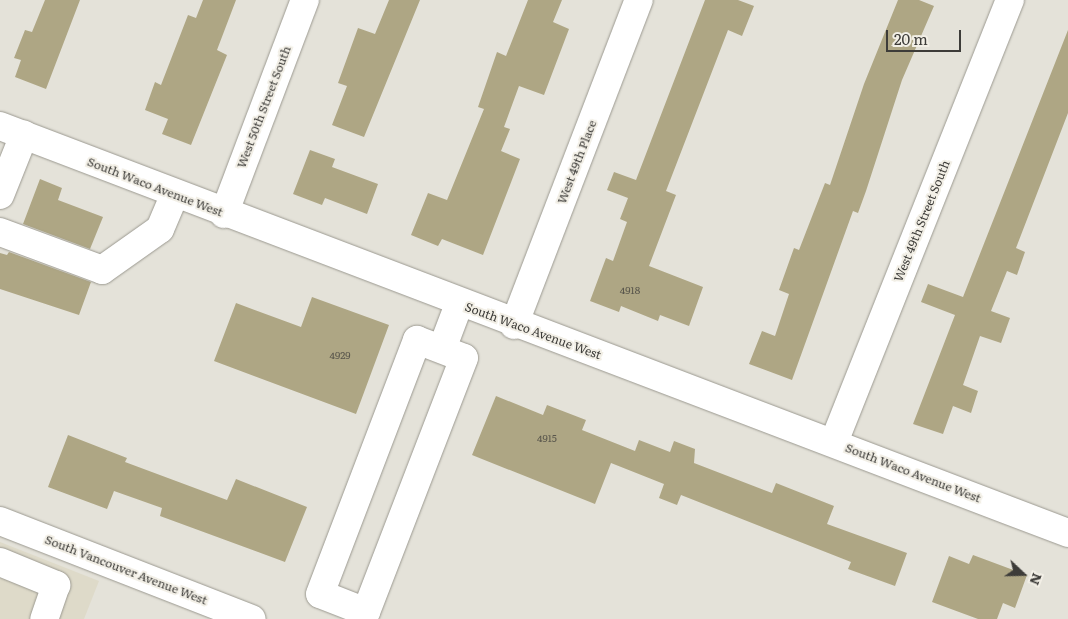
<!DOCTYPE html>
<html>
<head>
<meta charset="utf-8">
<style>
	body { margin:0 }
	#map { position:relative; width:1068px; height:619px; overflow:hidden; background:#e4e2d9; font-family:Literata,serif }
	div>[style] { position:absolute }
	.built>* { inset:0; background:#dedac9 }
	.building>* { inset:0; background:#aea684 }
	.roads { filter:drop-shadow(0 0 1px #9b9990) drop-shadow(0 0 1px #9b9990) }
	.minor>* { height:28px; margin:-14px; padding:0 14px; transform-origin:14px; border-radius:14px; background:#fff }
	span { translate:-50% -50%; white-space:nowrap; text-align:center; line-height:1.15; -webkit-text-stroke:4px #f2efe6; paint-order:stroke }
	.number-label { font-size:10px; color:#59564c }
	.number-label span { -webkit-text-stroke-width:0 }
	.street-label { font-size:12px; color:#3d3c39 }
	.north { position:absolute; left:998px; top:549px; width:50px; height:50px; -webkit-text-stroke:4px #f2efe6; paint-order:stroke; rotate:111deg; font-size:14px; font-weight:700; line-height:20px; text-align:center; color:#3d3c39 }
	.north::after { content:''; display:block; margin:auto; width:18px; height:22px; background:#3d3c39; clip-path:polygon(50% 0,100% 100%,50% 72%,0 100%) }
	.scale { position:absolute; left:886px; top:30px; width:75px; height:22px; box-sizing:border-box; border:2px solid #3d3c39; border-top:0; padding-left:6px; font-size:15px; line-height:18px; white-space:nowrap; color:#3d3c39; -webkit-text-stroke:4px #f2efe6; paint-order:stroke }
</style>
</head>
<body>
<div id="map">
	<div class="built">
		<i style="clip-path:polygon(0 542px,99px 581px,84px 619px,0 619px)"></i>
	</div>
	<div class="building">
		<i style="clip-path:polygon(45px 0,80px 0,46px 89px,15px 77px,21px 60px,14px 58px,25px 30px,32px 32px)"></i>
		<i style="clip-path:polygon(203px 0,236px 0,217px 50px,227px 55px,191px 145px,162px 134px,168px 119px,145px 110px,155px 82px,161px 85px,188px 15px,196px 18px)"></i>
		<i style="clip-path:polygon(389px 0,420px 0,364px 137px,332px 125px,347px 86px,338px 83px,358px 28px,375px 34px)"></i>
		<i style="clip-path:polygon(528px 0,562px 0,553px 22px,569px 29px,544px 95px,519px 86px,504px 127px,510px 129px,501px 151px,520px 159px,483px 255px,442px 239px,438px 246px,411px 235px,428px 193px,447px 200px,484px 109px,478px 107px,497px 52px,506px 56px)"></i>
		<i style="clip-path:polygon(705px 0,738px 0,754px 6px,742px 36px,728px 30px,666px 191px,676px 195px,649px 266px,703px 287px,689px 326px,660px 315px,658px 321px,621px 306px,619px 312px,590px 301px,606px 258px,613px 261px,627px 222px,620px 219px,628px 198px,607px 190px,614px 172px,636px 180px)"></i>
		<i style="clip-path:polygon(898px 0,919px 0,934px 6px,902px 80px,866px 191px,858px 213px,853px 211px,792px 380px,749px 364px,762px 331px,775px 336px,789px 294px,779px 290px,794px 248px,799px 250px,825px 183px,830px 185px,864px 84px)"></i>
		<i style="clip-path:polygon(1068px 30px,1068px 113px,1016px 248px,1025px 252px,1017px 275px,1007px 271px,991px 311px,1010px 318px,1001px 343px,980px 336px,963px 385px,978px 391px,971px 413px,953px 406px,943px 434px,913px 424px,955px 315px,921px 302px,928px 284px,963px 297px)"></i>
		<i style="clip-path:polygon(310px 150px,335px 159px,332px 167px,378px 184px,367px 214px,325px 198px,322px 205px,293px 194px)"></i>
		<i style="clip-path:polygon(40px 179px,62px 188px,58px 200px,103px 217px,90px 249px,23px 224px)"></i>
		<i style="clip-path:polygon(9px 252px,91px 282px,79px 315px,0 289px,0 253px,7px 255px)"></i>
		<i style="clip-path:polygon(312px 297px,389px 325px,356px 414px,214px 361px,236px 303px,301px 327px)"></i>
		<i style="clip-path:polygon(496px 396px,543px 415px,547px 405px,586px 420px,582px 430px,635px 451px,639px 440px,670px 452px,674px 441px,695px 449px,694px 463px,772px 493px,776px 483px,834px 506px,827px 524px,907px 553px,895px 586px,848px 569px,851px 562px,681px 495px,677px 505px,659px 498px,664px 484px,611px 463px,595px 504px,472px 455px)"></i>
		<i style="clip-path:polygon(68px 435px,127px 458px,125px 462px,227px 500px,236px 479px,307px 507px,285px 562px,160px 516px,162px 508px,114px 491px,107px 509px,48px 487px)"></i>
		<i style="clip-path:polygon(973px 555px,1027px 575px,1015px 608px,1003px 603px,997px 619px,978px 619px,932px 602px,949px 556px,969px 564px)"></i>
	</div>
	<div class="roads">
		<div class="minor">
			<i style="left:0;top:126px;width:1143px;rotate:20.86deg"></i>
			<i style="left:0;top:195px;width:65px;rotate:-68.2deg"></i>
			<i style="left:224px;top:214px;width:229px;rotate:-69.3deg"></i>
			<i style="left:0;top:232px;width:109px;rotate:20.4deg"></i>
			<i style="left:102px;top:270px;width:71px;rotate:-35.3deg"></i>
			<i style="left:160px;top:229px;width:38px;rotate:-67deg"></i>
			<i style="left:514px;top:325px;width:348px;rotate:-69deg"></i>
			<i style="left:417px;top:340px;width:50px;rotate:21deg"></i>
			<i style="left:464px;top:358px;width:272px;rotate:111.1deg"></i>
			<i style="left:366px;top:612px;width:49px;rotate:-158.6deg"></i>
			<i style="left:320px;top:594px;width:272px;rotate:-69.1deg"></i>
			<i style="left:442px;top:349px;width:48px;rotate:-69.3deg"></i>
			<i style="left:834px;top:442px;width:476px;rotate:-68.3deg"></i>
			<i style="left:0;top:521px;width:270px;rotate:21.3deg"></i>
			<i style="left:0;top:562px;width:61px;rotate:22.3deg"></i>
			<i style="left:56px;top:585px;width:36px;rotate:109deg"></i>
		</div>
	</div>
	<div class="number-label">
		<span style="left:630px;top:290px">4918</span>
		<span style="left:340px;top:355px">4929</span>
		<span style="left:547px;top:438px">4915</span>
	</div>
	<div class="street-label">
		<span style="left:264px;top:107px;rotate:-69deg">West 50th Street South</span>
		<span style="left:577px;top:162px;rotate:-69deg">West 49th Place</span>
		<span style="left:155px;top:187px;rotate:21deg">South Waco Avenue West</span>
		<span style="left:922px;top:221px;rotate:-68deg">West 49th Street South</span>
		<span style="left:533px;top:331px;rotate:20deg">South Waco Avenue West</span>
		<span style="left:913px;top:473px;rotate:21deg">South Waco Avenue West</span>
		<span style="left:126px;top:570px;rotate:21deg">South Vancouver Avenue West</span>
	</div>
	<div class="north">N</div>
	<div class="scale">20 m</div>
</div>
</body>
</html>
